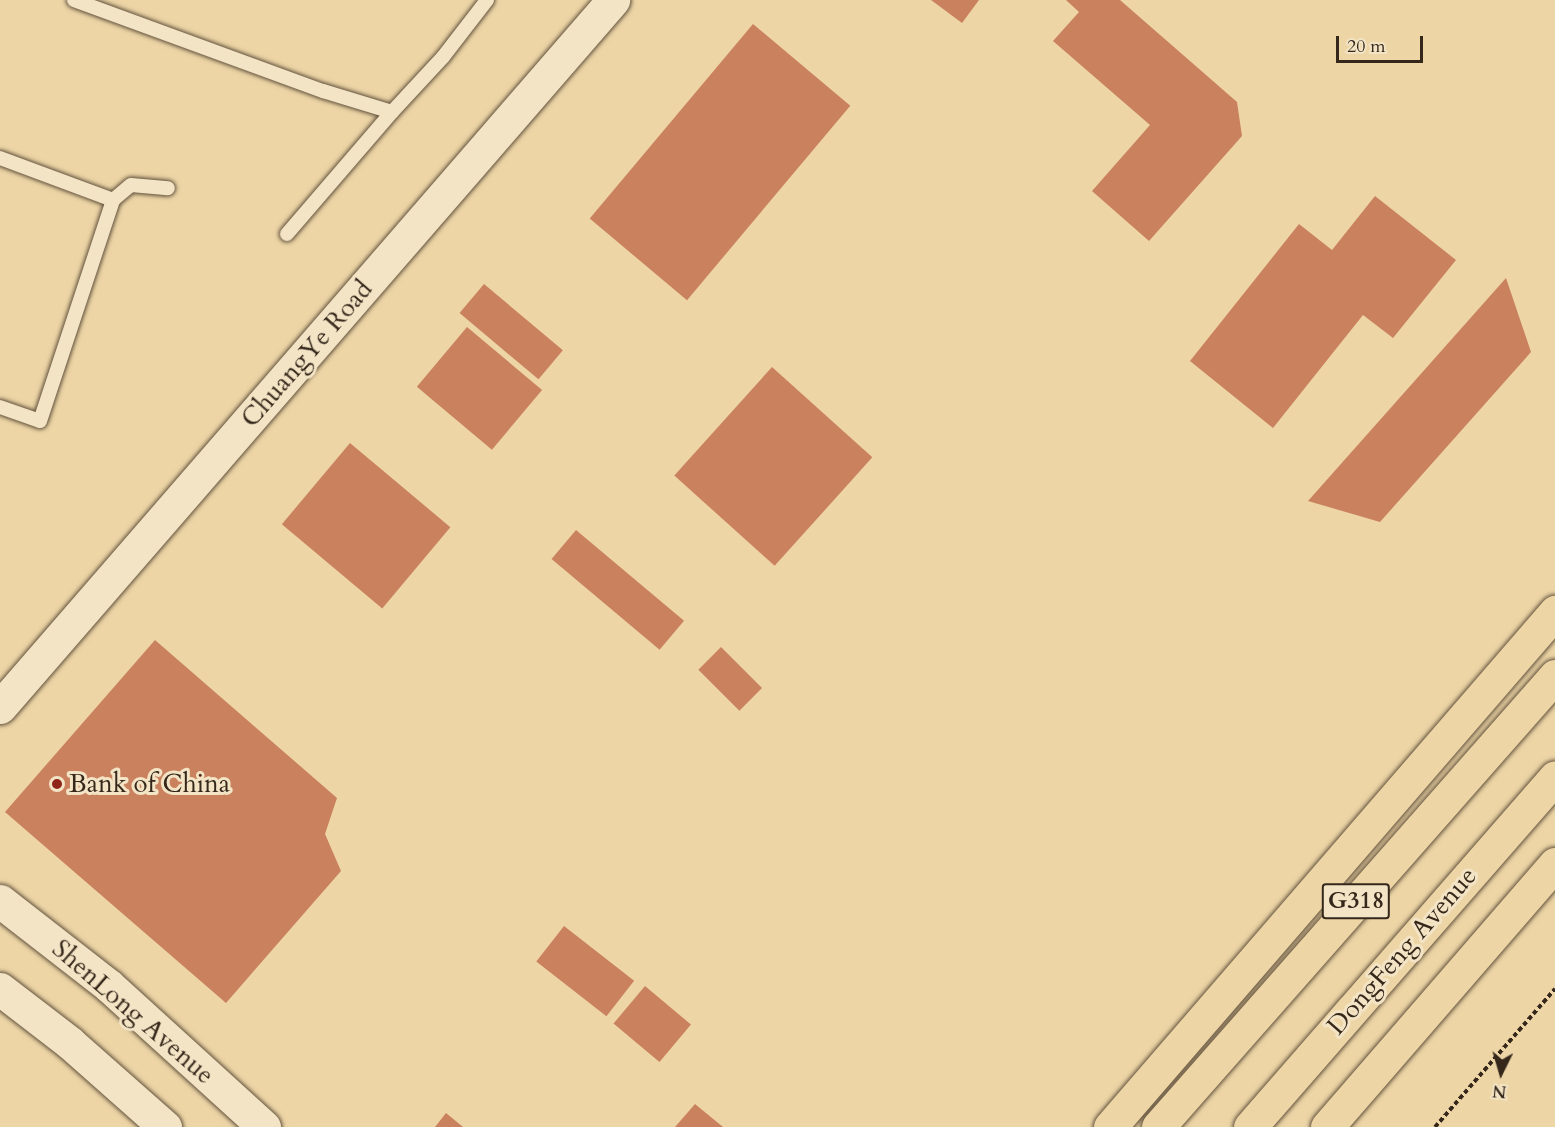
<!DOCTYPE html>
<html>
<head>
<meta charset="utf-8">
<style>
	body { margin:0 }
	#map { position:relative; width:1555px; height:1127px; overflow:hidden; background:#edd5a6; font-family:Cardo,serif }
	div>[style] { position:absolute }
	.building>* { inset:0; background:#ca815e; transform-origin:0 0 }
	.path>* { height:4px; margin-top:-2px; transform-origin:0; background:repeating-linear-gradient(90deg,#35281b 0 4.5px,transparent 0 7.5px) }
	.roads { filter:drop-shadow(0 0 2px #63533e) drop-shadow(0 0 2px #63533e) }
	.lane>* { height:14px; margin:-7px; padding:0 7px; transform-origin:7px; border-radius:7px; background:#f3e4c5 }
	.secondary>* { height:33px; margin:-16.5px; padding:0 16.5px; transform-origin:16.5px; border-radius:16.5px; background:#f3e4c5 }
	.primary>* { height:33px; margin:-16.5px; padding:0 16.5px; transform-origin:16.5px; border-radius:16.5px; background:#edd5a6 }
	.highway>* { height:33px; margin:-16.5px; padding:0 16.5px; transform-origin:16.5px; border-radius:16.5px; background:#edd5a6 }
	.dots>* { width:16px; height:16px; translate:-50% -50%; box-sizing:border-box; border:3px solid #f3e4c5; border-radius:50% }
	span { translate:-50% -50%; white-space:nowrap; text-align:center; line-height:1.15; -webkit-text-stroke:6px #f3e4c5; paint-order:stroke }
	.shield-label span { padding:2px 4px; background:#f3e4c5; border:2px solid; border-radius:4px; -webkit-text-stroke-width:0 }
	.shield-label { font-size:24px; color:#35281b; font-weight:700 }
	.street-label { font-size:26px; color:#35281b }
	.poi-label { font-size:26px; color:#35281b }
	.left { translate:0 -50%; text-align:left }
	.north { position:absolute; left:1471px; top:1043px; width:60px; height:60px; -webkit-text-stroke:4px #f3e4c5; paint-order:stroke; rotate:185deg; font-size:16px; font-weight:700; line-height:24px; text-align:center; color:#35281b }
	.north::after { content:''; display:block; margin:auto; width:21px; height:27px; background:#35281b; clip-path:polygon(50% 0,100% 100%,50% 72%,0 100%) }
	.scale { position:absolute; left:1336px; top:36px; width:87px; height:27px; box-sizing:border-box; border:3px solid #35281b; border-top:0; padding-left:8px; font-size:18px; line-height:21px; white-space:nowrap; color:#35281b; -webkit-text-stroke:4px #f3e4c5; paint-order:stroke }
</style>
</head>
<body>
<div id="map">
	<div class="building">
		<i style="clip-path:polygon(931px 0,979px 0,962px 23px)"></i>
		<i style="clip-path:polygon(1066px 0,1120px 0,1237px 102px,1242px 136px,1149px 241px,1092px 191px,1150px 125px,1053px 41px,1079px 12px)"></i>
		<i style="left:753px;top:24px;width:127px;height:254px;rotate:40deg"></i>
		<i style="clip-path:polygon(1375px 196px,1456px 260px,1393px 338px,1363px 315px,1273px 428px,1190px 361px,1299px 224px,1332px 250px)"></i>
		<i style="clip-path:polygon(1506px 278px,1531px 352px,1380px 522px,1308px 501px)"></i>
		<i style="left:484px;top:284px;width:103px;height:38px;rotate:40deg"></i>
		<i style="left:467px;top:327px;width:98px;height:78px;rotate:40deg"></i>
		<i style="left:772px;top:367px;width:135px;height:146px;rotate:42deg"></i>
		<i style="left:350px;top:443px;width:131px;height:106px;rotate:40deg"></i>
		<i style="left:576px;top:530px;width:141px;height:38px;rotate:40deg"></i>
		<i style="clip-path:polygon(155px 640px,337px 798px,325px 834px,341px 871px,226px 1003px,5px 812px)"></i>
		<i style="left:721px;top:647px;width:58px;height:32px;rotate:45deg"></i>
		<i style="left:564px;top:926px;width:89px;height:45px;rotate:38deg"></i>
		<i style="left:645px;top:986px;width:60px;height:49px;rotate:40deg"></i>
		<i style="clip-path:polygon(695px 1104px,723px 1127px,675px 1127px)"></i>
		<i style="clip-path:polygon(446px 1113px,463px 1127px,435px 1127px)"></i>
	</div>
	<div class="path">
		<i style="left:1435px;top:1127px;width:183px;rotate:-49deg"></i>
	</div>
	<div class="roads">
		<div class="lane">
			<i style="left:74px;top:0;width:265px;rotate:20.1deg"></i>
			<i style="left:323px;top:91px;width:72px;rotate:16.9deg"></i>
			<i style="left:392px;top:112px;width:75px;rotate:-47.2deg"></i>
			<i style="left:443px;top:57px;width:72px;rotate:-52.3deg"></i>
			<i style="left:0;top:158px;width:121px;rotate:20.4deg"></i>
			<i style="left:113px;top:200px;width:23px;rotate:-40deg"></i>
			<i style="left:131px;top:185px;width:37px;rotate:5deg"></i>
			<i style="left:287px;top:234px;width:161px;rotate:-49.3deg"></i>
			<i style="left:0;top:407px;width:42px;rotate:19.3deg"></i>
			<i style="left:40px;top:421px;width:233px;rotate:-71.7deg"></i>
		</div>
		<div class="secondary">
			<i style="left:0;top:707px;width:936px;rotate:-49.07deg"></i>
			<i style="left:0;top:901px;width:137px;rotate:37.9deg"></i>
			<i style="left:108px;top:985px;width:211px;rotate:42.3deg"></i>
			<i style="left:0;top:989px;width:88px;rotate:37.6deg"></i>
			<i style="left:70px;top:1043px;width:127px;rotate:41.5deg"></i>
		</div>
		<div class="primary">
			<i style="left:1110px;top:1127px;width:681px;rotate:-49.17deg"></i>
			<i style="left:1327px;top:1127px;width:348px;rotate:-49.1deg"></i>
		</div>
		<div class="highway">
			<i style="left:1158px;top:1127px;width:601px;rotate:-48.64deg"></i>
			<i style="left:1250px;top:1127px;width:464px;rotate:-48.9deg"></i>
		</div>
	</div>
	<div class="dots">
		<i style="left:57px;top:784px;background:#8f2418"></i>
	</div>
	<div class="shield-label">
		<span style="left:1356px;top:901px">G318</span>
	</div>
	<div class="street-label">
		<span style="left:307px;top:354px;rotate:-49deg">ChuangYe Road</span>
		<span style="left:1402px;top:951px;rotate:-49deg">DongFeng Avenue</span>
		<span style="left:133px;top:1012px;rotate:41deg">ShenLong Avenue</span>
	</div>
	<div class="poi-label">
		<span class="left" style="left:69px;top:784px">Bank of China</span>
	</div>
	<div class="north">N</div>
	<div class="scale">20 m</div>
</div>
</body>
</html>
